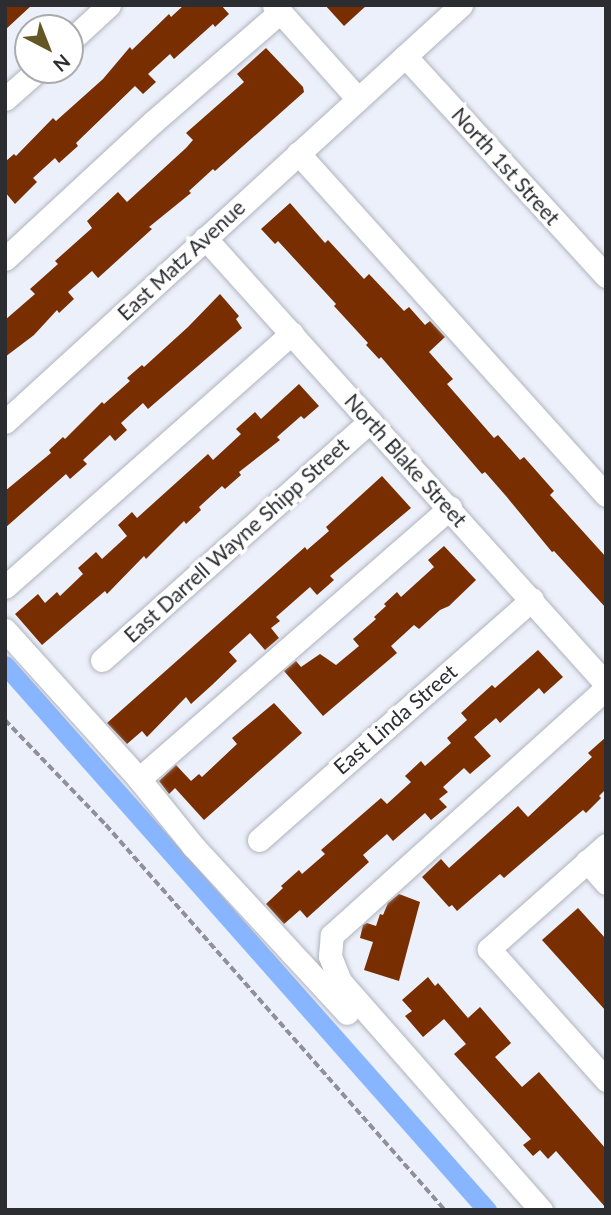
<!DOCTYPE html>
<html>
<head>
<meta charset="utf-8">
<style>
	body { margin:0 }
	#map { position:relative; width:611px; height:1215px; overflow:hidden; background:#ecf0fa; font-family:Lato,sans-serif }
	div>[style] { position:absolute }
	.canal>* { height:19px; margin:-9.5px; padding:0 9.5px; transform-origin:9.5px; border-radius:9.5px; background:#88b5ff }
	.building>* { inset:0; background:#792e00 }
	.path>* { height:3.5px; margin-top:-1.75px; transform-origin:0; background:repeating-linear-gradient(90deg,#8e9198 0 7px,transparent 0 10.5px) }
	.roads { filter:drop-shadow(0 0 2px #afb3bd) drop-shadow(0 0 2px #afb3bd) }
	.minor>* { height:23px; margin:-11.5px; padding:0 11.5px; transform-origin:11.5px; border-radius:11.5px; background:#fff }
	span { translate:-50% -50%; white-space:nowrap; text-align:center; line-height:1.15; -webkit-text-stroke:7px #fff; paint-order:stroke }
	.street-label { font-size:21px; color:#2c2d31 }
	.frame { position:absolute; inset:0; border:7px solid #2c2d31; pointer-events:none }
	.north { position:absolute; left:14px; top:14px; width:70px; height:70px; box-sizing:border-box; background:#fff; border:2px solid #ababad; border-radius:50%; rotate:138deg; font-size:19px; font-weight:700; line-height:28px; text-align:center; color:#2c2d31 }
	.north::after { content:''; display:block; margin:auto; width:24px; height:32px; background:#635824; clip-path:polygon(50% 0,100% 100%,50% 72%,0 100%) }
</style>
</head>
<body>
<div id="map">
	<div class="canal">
		<i style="left:5px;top:665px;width:728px;rotate:48.51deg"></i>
	</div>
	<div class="building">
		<i style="clip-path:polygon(5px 5px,32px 5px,5px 30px)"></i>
		<i style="clip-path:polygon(184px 5px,221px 5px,229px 14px,215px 27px,213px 24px,174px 59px,170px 54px,148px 74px,156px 82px,143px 94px,135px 86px,76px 143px,78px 146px,59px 163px,55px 158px,33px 178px,37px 182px,15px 204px,5px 192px,5px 162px,14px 154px,16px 156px,53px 118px,56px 121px,103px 79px,130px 47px,132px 50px,169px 14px,171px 17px)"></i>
		<i style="clip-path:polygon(325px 5px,367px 5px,344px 26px)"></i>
		<i style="clip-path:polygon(266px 48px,303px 87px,304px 92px,215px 171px,213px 169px,189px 191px,191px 193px,149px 227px,152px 229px,98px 278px,92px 271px,68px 292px,74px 299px,59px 313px,57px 310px,34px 335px,5px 357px,5px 320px,35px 294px,30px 289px,58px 264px,55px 261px,92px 228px,87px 221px,118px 192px,127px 202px,186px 148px,193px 140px,186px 133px,244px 82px,237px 74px)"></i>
		<i style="clip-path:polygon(290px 203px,325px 243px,328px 240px,364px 279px,369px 274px,404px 311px,409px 307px,425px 325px,430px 321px,445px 337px,429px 352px,453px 379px,447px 384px,494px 438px,498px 435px,520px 460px,524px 457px,554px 491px,550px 495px,606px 557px,606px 608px,554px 551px,552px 552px,506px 496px,485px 472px,482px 474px,381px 357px,379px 359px,366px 345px,368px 343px,334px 306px,336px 304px,278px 241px,275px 244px,261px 229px)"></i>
		<i style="clip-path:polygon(220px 294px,239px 316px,236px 319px,242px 328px,148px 409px,143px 403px,121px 423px,127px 430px,115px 441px,110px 435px,83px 460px,87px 464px,70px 479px,66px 474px,5px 528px,5px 491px,51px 453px,49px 450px,63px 437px,65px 439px,102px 402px,104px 404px,130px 381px,127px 378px,142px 365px,144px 367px,188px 327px)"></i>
		<i style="clip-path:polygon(299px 384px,319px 406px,304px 419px,301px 416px,277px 437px,280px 440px,239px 472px,241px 475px,225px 489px,222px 486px,199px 507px,201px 510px,186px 524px,184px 521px,146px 559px,144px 556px,107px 594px,105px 591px,42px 645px,15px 614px,38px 594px,45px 603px,57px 592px,60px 596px,83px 574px,78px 568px,96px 552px,102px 559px,127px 536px,118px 525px,132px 512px,137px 518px,208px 454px,213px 460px,241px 434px,236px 429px,255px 412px,261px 419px)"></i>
		<i style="clip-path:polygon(382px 476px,411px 508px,330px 576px,334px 580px,317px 595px,310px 587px,276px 617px,280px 621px,271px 628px,279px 638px,265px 650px,250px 633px,229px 652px,237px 661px,212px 685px,191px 704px,186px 697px,147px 737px,142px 731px,127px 744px,107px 723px,305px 547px,307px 550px,329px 531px,326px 527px)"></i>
		<i style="clip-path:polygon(444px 546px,476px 580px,449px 606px,440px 610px,419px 629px,414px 625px,391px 646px,397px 653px,323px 716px,284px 671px,296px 661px,301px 667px,320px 654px,336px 665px,359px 646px,353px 639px,376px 619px,374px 617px,386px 606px,384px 604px,397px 592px,401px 597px,434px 567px,428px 560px)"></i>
		<i style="clip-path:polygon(538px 650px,563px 677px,544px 694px,539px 688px,500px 723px,496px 718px,474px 737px,491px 756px,470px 774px,464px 768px,443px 787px,448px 792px,439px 799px,447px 807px,431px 820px,425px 813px,393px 841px,387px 834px,363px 855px,369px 862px,307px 918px,300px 910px,284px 924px,266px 904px,283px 888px,281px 886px,299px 870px,302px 874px,325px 854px,321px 850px,381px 798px,387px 804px,411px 782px,405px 776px,421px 761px,425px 766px,451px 743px,447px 738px,467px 720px,461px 713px,492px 685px,495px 688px)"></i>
		<i style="clip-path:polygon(274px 703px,302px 733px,204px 820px,175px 788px,169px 794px,159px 781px,176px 765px,191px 781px,199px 774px,202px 777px,237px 744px,232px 738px)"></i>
		<i style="clip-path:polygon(606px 737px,606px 789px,599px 796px,601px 798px,586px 813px,583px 810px,504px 878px,500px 874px,457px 911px,452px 905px,449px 907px,422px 877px,441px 859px,449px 868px,518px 806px,528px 817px,592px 757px,588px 753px)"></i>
		<i style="clip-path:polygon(399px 894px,420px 902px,399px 981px,364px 970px,373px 942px,360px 938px,363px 925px,367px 923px,376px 926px,380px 914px,383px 915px,388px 903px)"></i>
		<i style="clip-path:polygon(578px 908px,606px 939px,606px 1011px,542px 940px)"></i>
		<i style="clip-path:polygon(428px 977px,435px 986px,438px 983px,468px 1018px,480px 1007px,511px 1043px,495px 1057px,522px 1087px,539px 1072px,606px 1149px,606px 1208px,556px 1151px,548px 1159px,540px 1150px,533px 1156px,523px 1145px,531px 1139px,454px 1054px,466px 1044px,444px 1019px,423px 1037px,405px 1016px,412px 1011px,402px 1000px)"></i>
	</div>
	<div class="path">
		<i style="left:5px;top:720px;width:146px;rotate:46.1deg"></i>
		<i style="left:106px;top:825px;width:513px;rotate:48.64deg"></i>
	</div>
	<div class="roads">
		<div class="minor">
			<i style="left:274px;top:5px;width:126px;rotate:48.2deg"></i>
			<i style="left:70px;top:41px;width:53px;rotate:-42.7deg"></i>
			<i style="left:405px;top:56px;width:298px;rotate:47.6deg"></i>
			<i style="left:5px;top:99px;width:44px;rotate:-41.3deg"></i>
			<i style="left:298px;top:153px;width:460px;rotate:48deg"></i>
			<i style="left:205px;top:238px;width:600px;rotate:48.04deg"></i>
			<i style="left:5px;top:259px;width:202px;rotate:-42.8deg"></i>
			<i style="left:153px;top:122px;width:168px;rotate:-40.9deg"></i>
			<i style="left:5px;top:422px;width:618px;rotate:-42.44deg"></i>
			<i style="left:5px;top:587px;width:383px;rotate:-41.5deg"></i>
			<i style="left:5px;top:630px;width:200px;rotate:48deg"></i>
			<i style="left:139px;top:779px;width:86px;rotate:51.1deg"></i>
			<i style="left:193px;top:846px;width:227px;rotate:47.3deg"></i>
			<i style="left:102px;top:660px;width:359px;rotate:-41.7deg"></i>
			<i style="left:139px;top:779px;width:413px;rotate:-41.1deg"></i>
			<i style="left:259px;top:840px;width:364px;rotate:-41.4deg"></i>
			<i style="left:606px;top:845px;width:157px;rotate:138.4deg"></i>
			<i style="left:489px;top:949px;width:176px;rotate:48.2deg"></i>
			<i style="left:587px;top:861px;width:29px;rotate:49deg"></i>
			<i style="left:541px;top:1210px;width:305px;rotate:-131.3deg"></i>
			<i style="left:340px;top:981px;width:27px;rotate:-112deg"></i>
			<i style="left:330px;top:956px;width:21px;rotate:-85deg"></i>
			<i style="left:332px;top:935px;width:369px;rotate:-42deg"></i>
		</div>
	</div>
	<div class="street-label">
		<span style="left:506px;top:166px;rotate:48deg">North 1st Street</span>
		<span style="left:181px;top:260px;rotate:-43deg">East Matz Avenue</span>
		<span style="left:406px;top:460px;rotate:48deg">North Blake Street</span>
		<span style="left:236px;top:540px;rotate:-42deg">East Darrell Wayne Shipp Street</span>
		<span style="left:395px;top:719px;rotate:-41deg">East Linda Street</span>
	</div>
	<div class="frame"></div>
	<div class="north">N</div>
</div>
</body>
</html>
